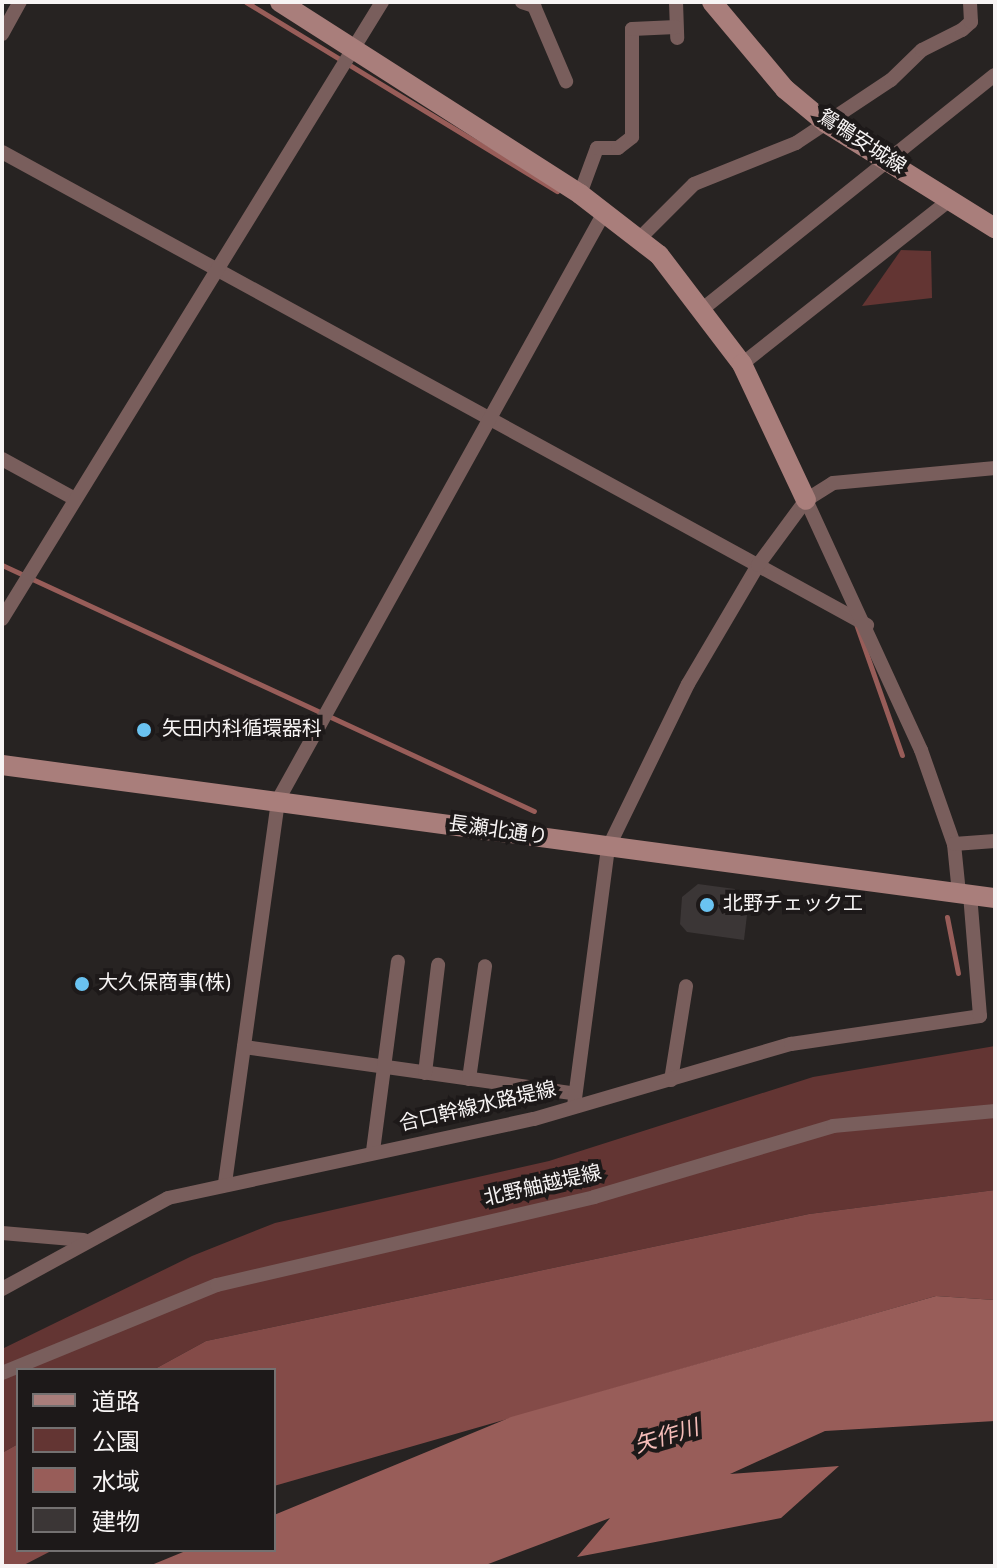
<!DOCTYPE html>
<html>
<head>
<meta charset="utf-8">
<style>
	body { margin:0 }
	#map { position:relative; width:997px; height:1568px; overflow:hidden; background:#272322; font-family:Overpass,"Noto Sans JP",sans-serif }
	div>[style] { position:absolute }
	.green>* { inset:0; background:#633533 }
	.forest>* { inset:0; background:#844b48 }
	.water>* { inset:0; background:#985d59 }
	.stream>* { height:5px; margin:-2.5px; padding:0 2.5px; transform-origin:2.5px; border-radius:2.5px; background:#985d59 }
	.building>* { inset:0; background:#3b3636 }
	.street>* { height:14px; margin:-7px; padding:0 7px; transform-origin:7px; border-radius:7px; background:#795e5c }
	.secondary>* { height:20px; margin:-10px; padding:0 10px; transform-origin:10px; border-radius:10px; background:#a97e7b }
	.dots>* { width:22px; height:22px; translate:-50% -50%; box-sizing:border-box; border:4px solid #1d1919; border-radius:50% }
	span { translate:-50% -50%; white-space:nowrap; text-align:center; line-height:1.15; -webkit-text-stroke:8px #1d1919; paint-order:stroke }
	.street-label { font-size:20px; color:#f7f4f4 }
	.poi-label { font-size:20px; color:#f7f4f4 }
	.left { translate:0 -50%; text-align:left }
	.water-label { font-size:22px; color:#f5bdb9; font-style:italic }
	.frame { position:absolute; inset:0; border:4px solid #f7f4f4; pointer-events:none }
	.legend { position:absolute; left:16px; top:1368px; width:260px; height:184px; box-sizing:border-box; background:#1d1919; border:2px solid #747171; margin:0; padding:10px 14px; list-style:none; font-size:24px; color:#f7f4f4 }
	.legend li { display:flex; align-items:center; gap:16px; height:40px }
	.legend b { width:40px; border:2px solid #747171 }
</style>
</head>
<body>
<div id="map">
	<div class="green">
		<i style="clip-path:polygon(901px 250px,931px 251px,932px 298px,862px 306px)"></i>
		<i style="clip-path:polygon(995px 1046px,995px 1190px,809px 1214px,206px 1341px,153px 1370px,18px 1370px,18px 1444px,2px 1453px,2px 1349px,192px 1256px,275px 1223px,549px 1161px,813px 1077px)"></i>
	</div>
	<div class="forest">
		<i style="clip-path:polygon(995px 1190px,995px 1300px,936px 1296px,274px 1486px,274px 1370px,153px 1370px,206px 1341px,809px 1214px)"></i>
		<i style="clip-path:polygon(18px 1444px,18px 1550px,53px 1550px,22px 1566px,2px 1566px,2px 1453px)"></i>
	</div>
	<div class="water">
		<i style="clip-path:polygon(936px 1296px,995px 1300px,995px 1421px,825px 1431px,730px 1474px,839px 1466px,781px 1518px,577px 1557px,610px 1518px,483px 1566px,149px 1566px,188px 1550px,274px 1550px,274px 1515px,511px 1417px)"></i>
	</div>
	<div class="stream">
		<i style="left:246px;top:2px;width:364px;rotate:31.3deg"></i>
		<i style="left:2px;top:565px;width:586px;rotate:24.82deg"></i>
		<i style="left:855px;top:621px;width:142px;rotate:70.7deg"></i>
		<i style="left:947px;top:917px;width:57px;rotate:78.9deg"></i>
	</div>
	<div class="building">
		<i style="clip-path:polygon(698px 884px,735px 889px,731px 913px,747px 915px,744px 940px,687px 932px,680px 924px,682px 897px)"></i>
	</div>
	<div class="street">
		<i style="left:522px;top:2px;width:13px;rotate:18deg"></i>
		<i style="left:534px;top:6px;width:82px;rotate:66.9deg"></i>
		<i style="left:676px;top:2px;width:36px;rotate:88deg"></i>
		<i style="left:2px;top:34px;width:37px;rotate:-61deg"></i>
		<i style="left:2px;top:152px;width:986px;rotate:28.67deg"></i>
		<i style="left:580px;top:194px;width:49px;rotate:-69.7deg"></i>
		<i style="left:597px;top:148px;width:21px"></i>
		<i style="left:618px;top:148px;width:18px;rotate:-38deg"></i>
		<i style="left:632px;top:137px;width:108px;rotate:-90deg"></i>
		<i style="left:632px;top:29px;width:44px;rotate:-2.6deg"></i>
		<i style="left:640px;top:238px;width:76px;rotate:-45deg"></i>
		<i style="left:694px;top:184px;width:110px;rotate:-21.9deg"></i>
		<i style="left:796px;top:143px;width:114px;rotate:-33.6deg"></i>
		<i style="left:891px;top:80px;width:43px;rotate:-44.1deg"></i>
		<i style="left:922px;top:50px;width:45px;rotate:-26.6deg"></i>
		<i style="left:962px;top:30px;width:12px;rotate:-42deg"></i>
		<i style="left:971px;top:22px;width:20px;rotate:-93deg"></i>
		<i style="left:705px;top:307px;width:371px;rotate:-38.7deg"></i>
		<i style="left:742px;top:364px;width:265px;rotate:-38.3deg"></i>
		<i style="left:2px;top:459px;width:83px;rotate:28.7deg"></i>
		<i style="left:806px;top:500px;width:275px;rotate:65.3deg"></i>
		<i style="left:921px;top:750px;width:100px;rotate:70.7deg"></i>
		<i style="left:954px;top:844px;width:49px;rotate:84.2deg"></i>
		<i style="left:2px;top:619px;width:725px;rotate:-58.37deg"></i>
		<i style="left:954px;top:844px;width:41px;rotate:-4.2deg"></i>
		<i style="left:244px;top:1047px;width:331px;rotate:8deg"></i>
		<i style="left:425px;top:1073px;width:109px;rotate:-83.1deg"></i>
		<i style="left:469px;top:1079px;width:114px;rotate:-81.9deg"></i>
		<i style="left:671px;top:1080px;width:95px;rotate:-80.9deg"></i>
		<i style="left:574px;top:1106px;width:260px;rotate:-82.5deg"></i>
		<i style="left:608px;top:848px;width:182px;rotate:-64deg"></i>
		<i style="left:688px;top:684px;width:138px;rotate:-59.5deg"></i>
		<i style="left:758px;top:565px;width:81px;rotate:-53.6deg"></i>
		<i style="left:806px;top:500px;width:32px;rotate:-32deg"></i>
		<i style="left:833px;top:483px;width:163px;rotate:-5.3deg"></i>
		<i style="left:373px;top:1151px;width:191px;rotate:-82.5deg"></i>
		<i style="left:225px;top:1183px;width:387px;rotate:-82.1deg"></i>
		<i style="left:278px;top:800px;width:674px;rotate:-60.96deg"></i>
		<i style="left:2px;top:1233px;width:82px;rotate:4.9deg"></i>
		<i style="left:2px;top:1289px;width:189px;rotate:-28.7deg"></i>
		<i style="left:168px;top:1198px;width:374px;rotate:-12.2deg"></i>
		<i style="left:534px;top:1119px;width:268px;rotate:-16.3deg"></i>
		<i style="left:791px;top:1044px;width:191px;rotate:-8.4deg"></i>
		<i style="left:980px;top:1016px;width:121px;rotate:-94.7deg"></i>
		<i style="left:2px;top:1373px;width:232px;rotate:-22.3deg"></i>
		<i style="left:217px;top:1285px;width:387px;rotate:-13.1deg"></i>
		<i style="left:594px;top:1197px;width:249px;rotate:-16.5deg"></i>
		<i style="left:833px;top:1126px;width:163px;rotate:-5.3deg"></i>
	</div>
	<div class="secondary">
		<i style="left:280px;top:2px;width:356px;rotate:32.6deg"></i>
		<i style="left:580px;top:194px;width:100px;rotate:37.7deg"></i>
		<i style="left:659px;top:255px;width:137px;rotate:52.7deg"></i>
		<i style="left:742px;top:364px;width:150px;rotate:64.8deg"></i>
		<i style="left:712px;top:2px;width:114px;rotate:50deg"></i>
		<i style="left:785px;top:89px;width:53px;rotate:39.7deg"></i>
		<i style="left:826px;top:123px;width:199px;rotate:31.9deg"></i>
		<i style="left:2px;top:765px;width:1002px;rotate:7.63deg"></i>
	</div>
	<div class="dots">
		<i style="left:144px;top:730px;background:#6ac3f1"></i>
		<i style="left:707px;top:905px;background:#6ac3f1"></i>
		<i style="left:82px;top:984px;background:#6ac3f1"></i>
	</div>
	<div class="street-label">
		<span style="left:861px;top:143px;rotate:33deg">鴛鴨安城線</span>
		<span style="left:498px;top:832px;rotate:8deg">長瀬北通り</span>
		<span style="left:478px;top:1108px;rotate:-13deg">合口幹線水路堤線</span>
		<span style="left:543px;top:1187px;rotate:-13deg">北野舳越堤線</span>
	</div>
	<div class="poi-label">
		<span class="left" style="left:162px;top:730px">矢田内科循環器科</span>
		<span class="left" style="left:723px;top:905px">北野チェック工</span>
		<span class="left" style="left:98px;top:984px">大久保商事(株)</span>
	</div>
	<div class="water-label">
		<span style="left:667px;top:1438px;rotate:-17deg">矢作川</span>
	</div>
	<div class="frame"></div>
	<ul class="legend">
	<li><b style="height:10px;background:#a97e7b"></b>道路</li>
	<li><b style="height:22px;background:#633533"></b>公園</li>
	<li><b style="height:22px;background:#985d59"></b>水域</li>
	<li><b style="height:22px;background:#3b3636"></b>建物</li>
	</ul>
</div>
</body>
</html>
